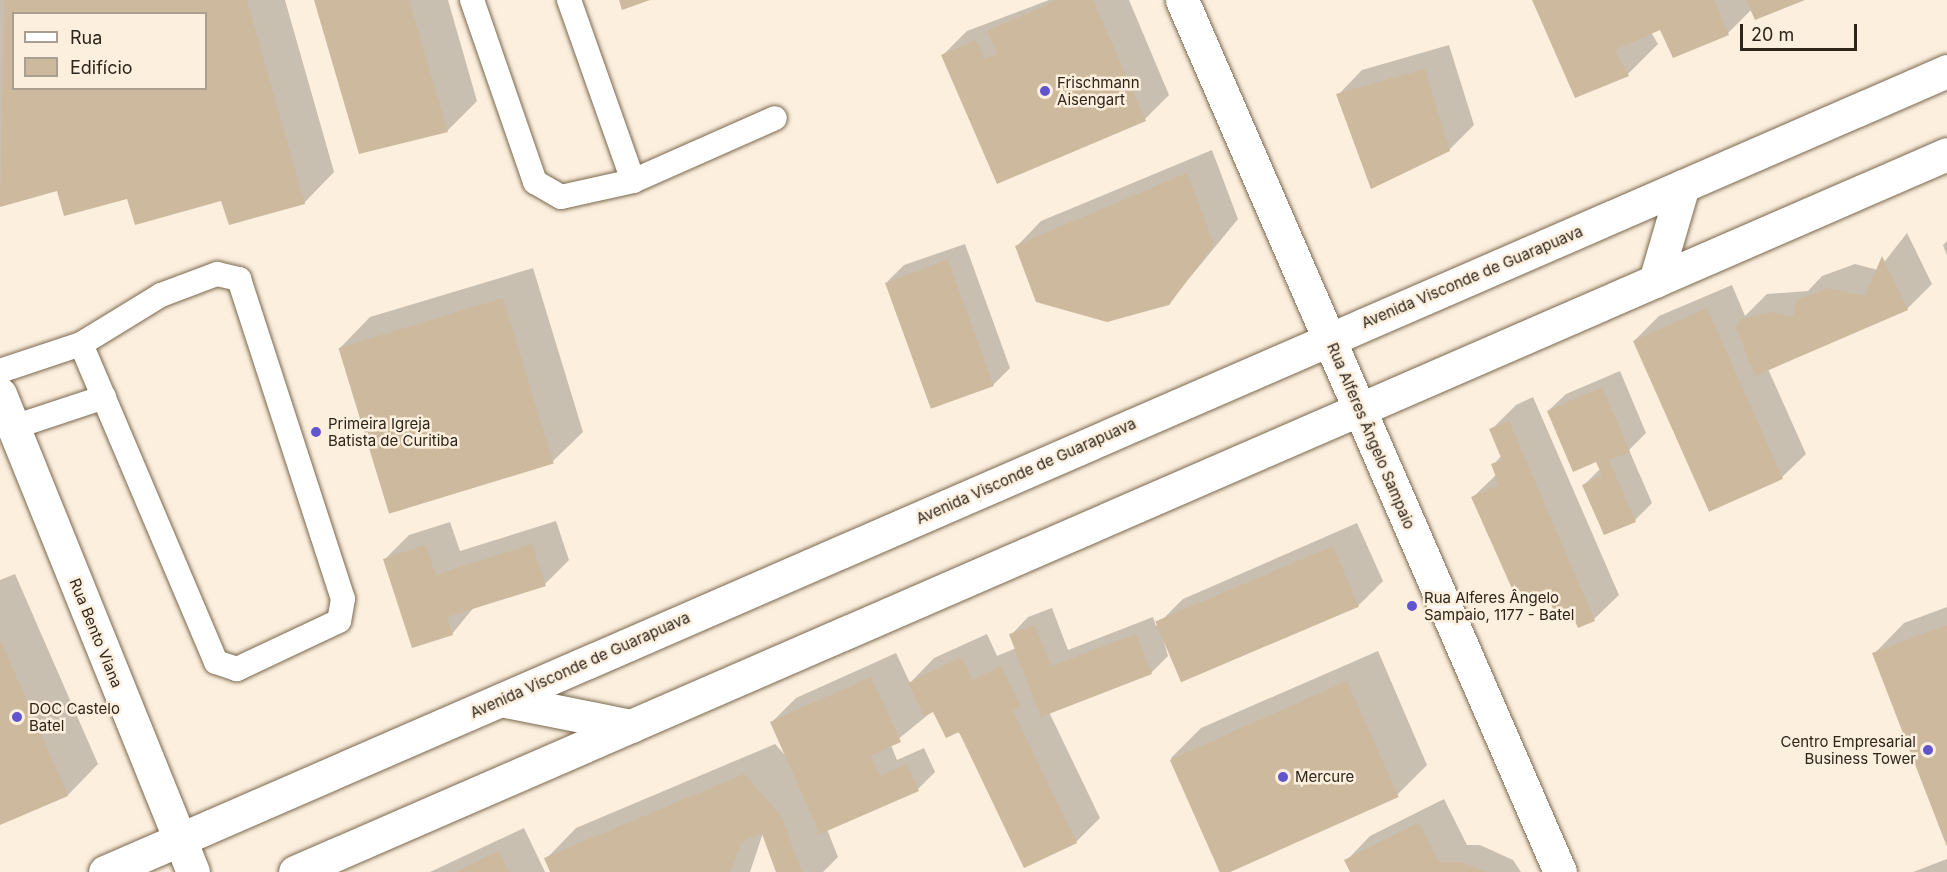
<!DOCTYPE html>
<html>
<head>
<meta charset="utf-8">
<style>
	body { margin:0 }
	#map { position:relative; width:1947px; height:872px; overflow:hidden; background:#fcefde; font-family:Inter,sans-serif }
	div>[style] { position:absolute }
	.shadow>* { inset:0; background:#0003 }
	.building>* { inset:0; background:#cdb99d; transform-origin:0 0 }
	.roads { filter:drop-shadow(0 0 2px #7a684f) drop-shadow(0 0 2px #7a684f) }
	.service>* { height:24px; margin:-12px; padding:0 12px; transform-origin:12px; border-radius:12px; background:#fff }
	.secondary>* { height:33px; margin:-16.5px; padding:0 16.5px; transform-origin:16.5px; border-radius:16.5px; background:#fff }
	.primary>* { height:33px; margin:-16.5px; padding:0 16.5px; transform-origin:16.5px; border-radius:16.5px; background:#fff }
	.dots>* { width:16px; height:16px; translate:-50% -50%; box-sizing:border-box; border:3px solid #fcefde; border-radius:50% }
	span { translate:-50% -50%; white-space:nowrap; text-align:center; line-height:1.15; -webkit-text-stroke:5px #fcefde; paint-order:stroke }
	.poi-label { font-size:15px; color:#2d251a }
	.left { translate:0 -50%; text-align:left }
	.right { translate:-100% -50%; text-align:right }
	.street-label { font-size:15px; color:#2d251a }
	.legend { position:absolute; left:12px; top:12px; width:195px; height:78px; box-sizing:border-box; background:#fcefde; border:2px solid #a99e90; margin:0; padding:8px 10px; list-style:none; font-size:18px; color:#2d251a }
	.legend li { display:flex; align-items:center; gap:12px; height:30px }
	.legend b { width:30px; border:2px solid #a99e90 }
	.scale { position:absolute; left:1740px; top:24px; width:117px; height:27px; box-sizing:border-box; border:3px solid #2d251a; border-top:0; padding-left:8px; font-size:18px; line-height:21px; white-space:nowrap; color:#2d251a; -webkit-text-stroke:4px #fcefde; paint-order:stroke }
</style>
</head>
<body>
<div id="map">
	<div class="shadow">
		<i style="clip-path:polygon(evenodd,0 0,285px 0,334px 172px,304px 203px,58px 189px,0 205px,0 0,14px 14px,206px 14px,206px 88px,14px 88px,14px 14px)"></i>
		<i style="clip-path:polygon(315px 0,448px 0,477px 101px,447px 131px)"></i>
		<i style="clip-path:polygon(1049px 0,1129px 0,1169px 95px,1145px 119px,943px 55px,967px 31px)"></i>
		<i style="clip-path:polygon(1533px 0,1801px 0,1752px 9px,1728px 33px,1661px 28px,1651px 32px,1658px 44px,1628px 74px)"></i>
		<i style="clip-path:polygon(1449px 45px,1474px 125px,1449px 150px,1338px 95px,1362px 70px)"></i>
		<i style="clip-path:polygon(1212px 150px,1238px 219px,1169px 303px,1017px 246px,1041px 221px)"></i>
		<i style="clip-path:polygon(1907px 233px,1932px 284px,1907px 309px,1768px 369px,1806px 454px,1781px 478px,1635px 340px,1659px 316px,1732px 285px,1745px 316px,1767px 294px,1808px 291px,1822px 276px,1855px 264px,1878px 270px)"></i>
		<i style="clip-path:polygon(1947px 241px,1947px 256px,1943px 245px)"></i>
		<i style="clip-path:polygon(965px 244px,1010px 368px,993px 385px,887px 282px,904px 265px)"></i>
		<i style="clip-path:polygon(533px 268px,583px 432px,552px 462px,340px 348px,370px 317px)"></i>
		<i style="clip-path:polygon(1620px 371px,1646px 433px,1629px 450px,1652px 503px,1635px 520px,1584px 485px,1601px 468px,1597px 460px,1548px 411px,1566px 394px)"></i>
		<i style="clip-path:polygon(1533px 397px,1619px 595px,1594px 619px,1546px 588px,1473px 497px,1497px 474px,1493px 465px,1502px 455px,1491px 430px,1516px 405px)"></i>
		<i style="clip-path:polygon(556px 521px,569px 560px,545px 584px,475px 606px,452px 634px,385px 559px,409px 535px,450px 522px,460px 551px)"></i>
		<i style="clip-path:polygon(1357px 523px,1383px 581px,1358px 606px,1160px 627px,1168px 656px,1151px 673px,1049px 712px,1100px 818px,1076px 842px,934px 710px,891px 745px,897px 760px,924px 748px,935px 772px,918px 789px,827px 829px,838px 857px,823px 872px,777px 872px,763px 833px,750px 872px,552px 872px,546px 859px,576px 828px,775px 744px,786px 756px,771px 723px,796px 698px,896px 653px,910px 683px,934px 658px,987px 634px,997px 656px,1016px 648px,1011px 635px,1028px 617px,1052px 608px,1068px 650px,1153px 617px,1156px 626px,1183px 599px)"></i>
		<i style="clip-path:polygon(15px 574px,98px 764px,68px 795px,0 824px,0 580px)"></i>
		<i style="clip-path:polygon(1947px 607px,1947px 843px,1874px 654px,1904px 623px)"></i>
		<i style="clip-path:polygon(1378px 651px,1427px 765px,1397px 795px,1220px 871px,1171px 758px,1201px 728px)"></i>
		<i style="clip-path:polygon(1444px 799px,1467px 845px,1480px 845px,1513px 860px,1521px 872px,1351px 872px,1346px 861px,1370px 836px)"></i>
		<i style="clip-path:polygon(524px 828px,545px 872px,430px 872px)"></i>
		<i style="clip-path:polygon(1947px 859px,1947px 872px,1913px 872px)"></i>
	</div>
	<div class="building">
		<i style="clip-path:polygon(evenodd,4px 0,247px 0,305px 204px,229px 225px,221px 201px,135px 225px,127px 199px,64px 216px,57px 191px,0 207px,4px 0,14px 14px,206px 14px,206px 88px,14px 88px,14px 14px)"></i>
		<i style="clip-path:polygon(314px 0,409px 0,448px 132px,359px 154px)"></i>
		<i style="clip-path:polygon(619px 0,650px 0,622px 10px)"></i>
		<i style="clip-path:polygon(1057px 0,1093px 0,1146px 121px,997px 184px,941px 55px,976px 40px,984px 59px,997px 54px,987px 31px)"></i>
		<i style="clip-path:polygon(1532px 0,1714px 0,1729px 35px,1673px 58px,1660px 30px,1615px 50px,1629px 76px,1575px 98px)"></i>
		<i style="clip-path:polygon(1746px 0,1805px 0,1755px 20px)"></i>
		<i style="clip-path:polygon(1425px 69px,1450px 151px,1371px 189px,1336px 94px)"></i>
		<i style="clip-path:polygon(1187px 173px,1214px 244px,1169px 305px,1107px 322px,1036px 302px,1015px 246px)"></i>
		<i style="clip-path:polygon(1882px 256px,1908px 310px,1755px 376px,1736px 327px,1741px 319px,1772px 312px,1793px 317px,1796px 300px,1829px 288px,1865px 296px)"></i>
		<i style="left:948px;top:260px;width:134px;height:67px;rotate:70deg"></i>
		<i style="left:503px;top:298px;width:173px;height:172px;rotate:73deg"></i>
		<i style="left:1707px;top:308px;width:187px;height:81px;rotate:66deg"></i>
		<i style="clip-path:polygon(1602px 387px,1630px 452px,1609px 460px,1636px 522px,1604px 535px,1582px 485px,1602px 475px,1596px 462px,1573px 472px,1547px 411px)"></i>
		<i style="clip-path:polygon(1509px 421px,1595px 621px,1578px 628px,1569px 608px,1555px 614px,1545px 590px,1518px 602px,1471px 497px,1499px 485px,1491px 464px,1502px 460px,1489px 429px)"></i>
		<i style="clip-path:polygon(532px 544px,546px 586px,447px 617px,453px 635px,412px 648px,383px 559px,425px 545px,436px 575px)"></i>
		<i style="left:1333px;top:546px;width:66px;height:193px;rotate:67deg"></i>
		<i style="clip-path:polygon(1035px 625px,1051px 666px,1136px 634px,1152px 674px,1041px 717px,1009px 634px)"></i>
		<i style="clip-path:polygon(1947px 625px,1947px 847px,1872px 653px)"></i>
		<i style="clip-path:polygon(0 639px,68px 796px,0 825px)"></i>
		<i style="clip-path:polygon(962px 657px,972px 680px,1001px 666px,1021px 707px,1013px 711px,1077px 843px,1024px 868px,959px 732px,946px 738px,933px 712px,924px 716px,908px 683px)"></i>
		<i style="clip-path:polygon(871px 677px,901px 742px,871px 755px,880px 776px,907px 764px,919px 791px,820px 834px,770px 722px)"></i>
		<i style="left:1347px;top:681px;width:127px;height:194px;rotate:66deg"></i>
		<i style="clip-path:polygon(744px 774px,781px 815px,802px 872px,776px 872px,762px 834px,741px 842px,731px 872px,550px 872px,544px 858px)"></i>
		<i style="clip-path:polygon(1419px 823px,1439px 862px,1462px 862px,1488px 872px,1350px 872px,1344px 860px)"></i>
		<i style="clip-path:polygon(499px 851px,509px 872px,455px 872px)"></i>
	</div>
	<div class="roads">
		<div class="service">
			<i style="left:472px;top:0;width:193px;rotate:70.9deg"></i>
			<i style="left:535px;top:182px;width:30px;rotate:30deg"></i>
			<i style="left:561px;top:197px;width:74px;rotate:-12.5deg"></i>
			<i style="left:633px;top:181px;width:155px;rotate:-23.9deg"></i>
			<i style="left:569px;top:0;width:192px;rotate:70.5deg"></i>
			<i style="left:0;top:371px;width:85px;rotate:-18.4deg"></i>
			<i style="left:81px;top:344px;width:94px;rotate:-31.5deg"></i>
			<i style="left:161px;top:295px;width:60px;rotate:-20.6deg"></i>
			<i style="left:217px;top:274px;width:23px;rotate:13deg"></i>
			<i style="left:239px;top:279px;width:336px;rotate:72deg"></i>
			<i style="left:343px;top:599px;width:22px;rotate:100deg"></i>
			<i style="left:339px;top:621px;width:113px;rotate:154.8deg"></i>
			<i style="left:237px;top:669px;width:22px;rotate:-162deg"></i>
			<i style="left:216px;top:662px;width:345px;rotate:-113deg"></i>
			<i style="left:14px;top:427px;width:95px;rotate:-18.4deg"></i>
		</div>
		<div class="secondary">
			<i style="left:1182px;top:0;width:950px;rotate:66.56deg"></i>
			<i style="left:0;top:394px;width:515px;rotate:68.01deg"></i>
		</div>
		<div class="primary">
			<i style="left:1655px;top:281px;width:99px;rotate:-73.6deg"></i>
			<i style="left:501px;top:700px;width:133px;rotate:11.3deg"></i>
			<i style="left:105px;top:872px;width:2009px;rotate:-23.5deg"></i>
			<i style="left:295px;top:872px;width:1801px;rotate:-23.49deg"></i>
		</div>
	</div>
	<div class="dots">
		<i style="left:1045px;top:91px;background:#6055ce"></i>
		<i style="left:316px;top:432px;background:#6055ce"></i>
		<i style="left:1412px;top:606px;background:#6055ce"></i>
		<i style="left:17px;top:717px;background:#6055ce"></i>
		<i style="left:1928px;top:750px;background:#6055ce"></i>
		<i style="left:1283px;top:777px;background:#6055ce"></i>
	</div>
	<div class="poi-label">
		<span class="left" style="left:1057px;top:91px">Frischmann<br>Aisengart</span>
		<span class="left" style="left:328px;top:432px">Primeira Igreja<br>Batista de Curitiba</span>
		<span class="left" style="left:1424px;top:606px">Rua Alferes Ângelo<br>Sampaio, 1177 - Batel</span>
		<span class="left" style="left:29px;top:717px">DOC Castelo<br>Batel</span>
		<span class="right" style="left:1916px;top:750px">Centro Empresarial<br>Business Tower</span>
		<span class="left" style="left:1295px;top:777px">Mercure</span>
	</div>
	<div class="street-label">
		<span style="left:1472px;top:277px;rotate:-23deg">Avenida Visconde de Guarapuava</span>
		<span style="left:1371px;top:436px;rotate:67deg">Rua Alferes Ângelo Sampaio</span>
		<span style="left:1026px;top:471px;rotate:-24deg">Avenida Visconde de Guarapuava</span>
		<span style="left:96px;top:633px;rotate:68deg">Rua Bento Viana</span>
		<span style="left:580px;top:665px;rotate:-24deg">Avenida Visconde de Guarapuava</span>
	</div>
	<ul class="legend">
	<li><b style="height:8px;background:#fff"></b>Rua</li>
	<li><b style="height:16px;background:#cdb99d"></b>Edifício</li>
	</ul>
	<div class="scale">20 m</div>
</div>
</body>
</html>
